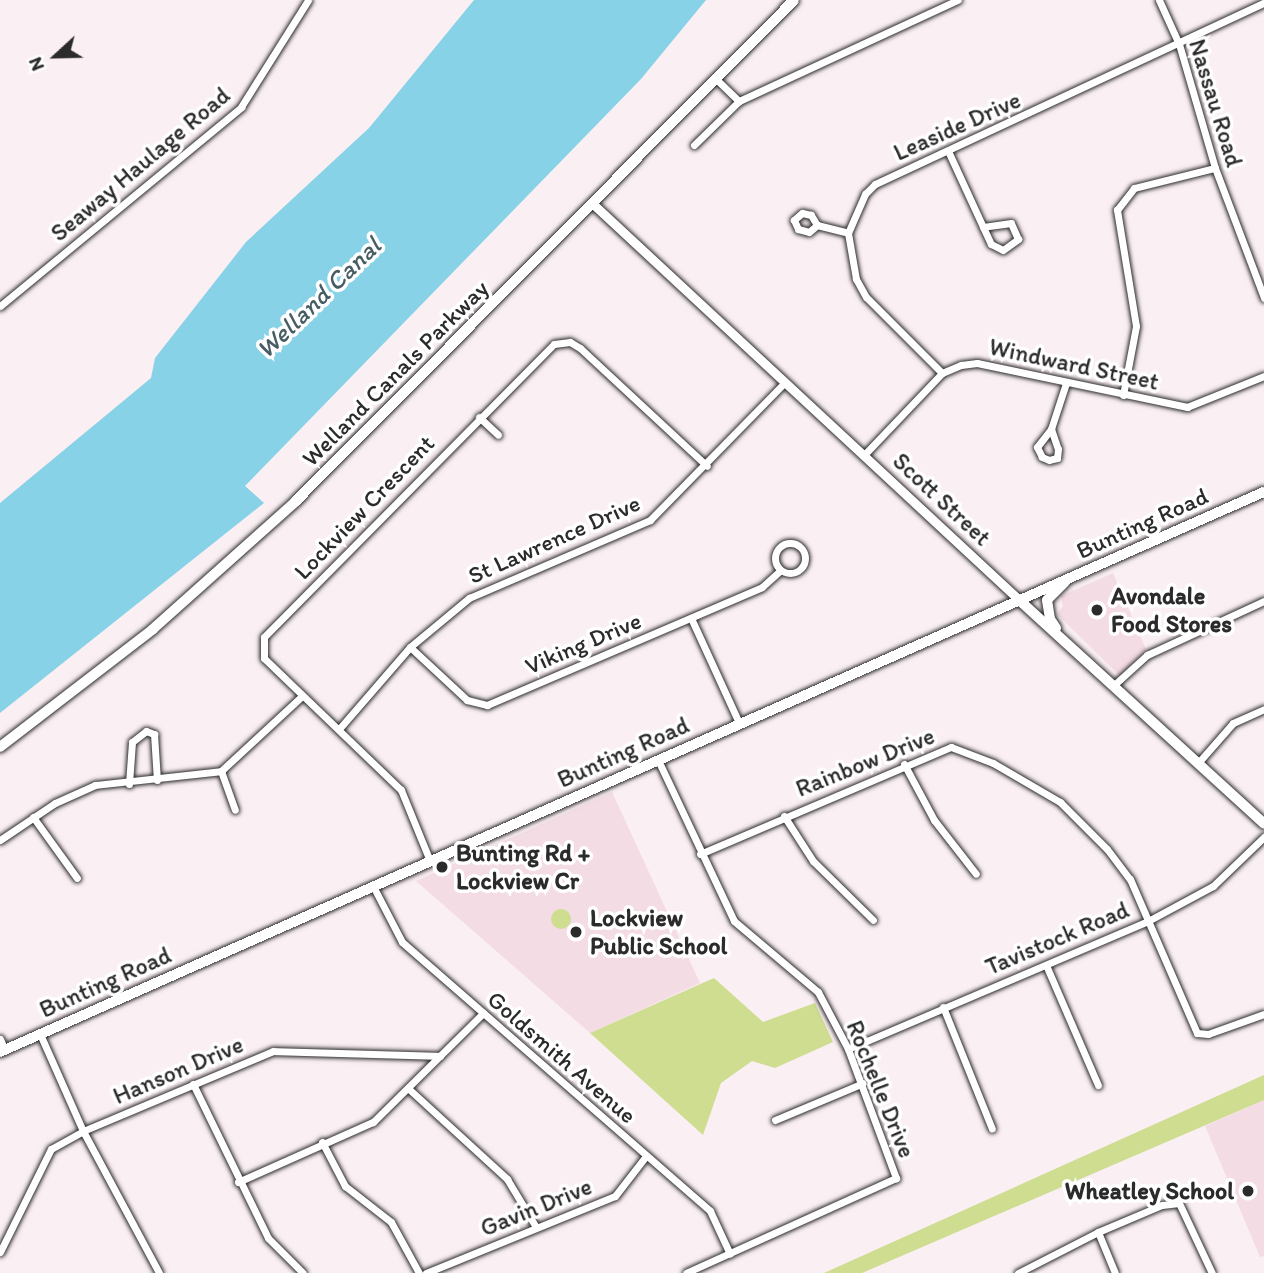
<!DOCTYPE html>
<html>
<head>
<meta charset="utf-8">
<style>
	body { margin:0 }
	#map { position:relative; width:1264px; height:1273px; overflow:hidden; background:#faeff3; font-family:Itim,sans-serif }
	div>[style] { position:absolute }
	.built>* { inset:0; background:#f4dce4 }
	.green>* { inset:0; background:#cedd90 }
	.round { border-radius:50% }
	.water>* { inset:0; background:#88d2e8 }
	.roads { filter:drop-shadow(0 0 2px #2b2b2b) drop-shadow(0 0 2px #2b2b2b) }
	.minor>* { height:7px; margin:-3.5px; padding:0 3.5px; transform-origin:3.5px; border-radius:3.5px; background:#fff }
	.minor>.ring { margin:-3.5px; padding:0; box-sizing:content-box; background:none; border:7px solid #fff; border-radius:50% }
	.tertiary>* { height:9px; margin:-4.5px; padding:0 4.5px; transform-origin:4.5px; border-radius:4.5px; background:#fff }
	.secondary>* { height:10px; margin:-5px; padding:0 5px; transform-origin:5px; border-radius:5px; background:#fff }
	.dots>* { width:19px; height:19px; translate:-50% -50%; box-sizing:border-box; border:4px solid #fff; border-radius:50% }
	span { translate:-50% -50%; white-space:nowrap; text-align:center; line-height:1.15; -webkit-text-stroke:7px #fff; paint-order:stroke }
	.street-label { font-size:24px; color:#2b2b2b }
	.poi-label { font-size:24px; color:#2b2b2b; font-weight:700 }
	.left { translate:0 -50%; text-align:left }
	.right { translate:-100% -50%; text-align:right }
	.water-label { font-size:26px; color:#475d64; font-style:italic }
	.north { position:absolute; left:21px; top:21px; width:70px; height:70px; -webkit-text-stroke:5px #fff; paint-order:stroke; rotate:248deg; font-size:19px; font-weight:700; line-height:28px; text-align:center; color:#2b2b2b }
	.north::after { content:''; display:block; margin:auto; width:24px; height:32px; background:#2b2b2b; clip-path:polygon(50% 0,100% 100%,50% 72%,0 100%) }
</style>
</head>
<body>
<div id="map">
	<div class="built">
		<i style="clip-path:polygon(1113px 573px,1146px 649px,1120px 676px,1057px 614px,1063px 606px,1061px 596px)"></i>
		<i style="clip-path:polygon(612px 792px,700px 983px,590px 1033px,416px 881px)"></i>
		<i style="clip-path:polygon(1264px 1100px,1264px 1256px,1260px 1257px,1205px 1126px)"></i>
	</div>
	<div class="green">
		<i class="round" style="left:551px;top:909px;width:20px;height:20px"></i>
		<i style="clip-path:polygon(714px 978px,763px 1022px,815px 1003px,833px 1042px,775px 1068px,752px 1061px,721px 1083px,703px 1135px,590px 1033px)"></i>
		<i style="clip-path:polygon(1264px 1075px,1264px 1100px,862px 1273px,824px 1273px)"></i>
	</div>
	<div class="water">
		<i style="clip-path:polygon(474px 0,706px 0,641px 79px,245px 486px,264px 503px,0 713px,0 503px,151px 378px,155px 358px,246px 242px,369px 128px)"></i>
	</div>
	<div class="roads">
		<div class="minor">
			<i style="left:1159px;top:0;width:48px;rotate:65.6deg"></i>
			<i style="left:1179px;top:44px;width:129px;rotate:73.8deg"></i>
			<i style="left:1215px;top:168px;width:139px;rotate:69.3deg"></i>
			<i style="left:716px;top:79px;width:32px;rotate:44deg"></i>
			<i style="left:694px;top:145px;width:63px;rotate:-44.4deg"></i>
			<i style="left:739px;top:101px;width:241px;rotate:-24.8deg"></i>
			<i style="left:949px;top:153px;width:81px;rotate:65.3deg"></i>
			<i style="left:983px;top:227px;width:19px;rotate:65deg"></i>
			<i style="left:991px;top:244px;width:13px;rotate:27deg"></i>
			<i style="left:1003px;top:250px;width:19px;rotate:-36deg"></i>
			<i style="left:1018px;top:239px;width:17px;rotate:-114deg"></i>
			<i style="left:1011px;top:223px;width:28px;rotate:172deg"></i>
			<i style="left:817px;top:225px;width:12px;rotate:-121deg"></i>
			<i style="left:811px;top:215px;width:9px;rotate:-167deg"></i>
			<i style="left:802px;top:213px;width:11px;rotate:139deg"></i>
			<i style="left:794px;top:220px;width:10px;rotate:66deg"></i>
			<i style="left:798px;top:229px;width:11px;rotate:15deg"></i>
			<i style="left:809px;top:232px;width:11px;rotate:-41deg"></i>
			<i style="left:817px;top:225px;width:32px;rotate:14deg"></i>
			<i style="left:0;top:306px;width:313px;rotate:-39.5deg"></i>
			<i style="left:241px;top:107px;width:126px;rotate:-57.9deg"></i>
			<i style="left:942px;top:373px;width:107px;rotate:-135deg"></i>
			<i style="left:866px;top:297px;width:21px;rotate:-119deg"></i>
			<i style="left:856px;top:279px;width:47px;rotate:-99.9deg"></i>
			<i style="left:848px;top:233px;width:43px;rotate:-66.4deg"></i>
			<i style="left:865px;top:194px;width:14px;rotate:-45deg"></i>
			<i style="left:875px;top:184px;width:429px;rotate:-25deg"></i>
			<i style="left:1123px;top:395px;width:70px;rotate:-79.3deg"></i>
			<i style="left:1136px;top:326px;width:118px;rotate:-99.3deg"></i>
			<i style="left:1117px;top:210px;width:28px;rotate:-52deg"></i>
			<i style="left:1134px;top:188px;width:83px;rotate:-13.9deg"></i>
			<i style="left:479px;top:417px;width:26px;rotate:43deg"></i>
			<i style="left:1051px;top:429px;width:21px;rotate:71deg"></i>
			<i style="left:1058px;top:449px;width:9px;rotate:96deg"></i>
			<i style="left:1057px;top:458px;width:8px;rotate:166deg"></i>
			<i style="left:1049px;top:460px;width:8px;rotate:-157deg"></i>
			<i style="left:1042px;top:457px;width:11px;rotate:-117deg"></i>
			<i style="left:1037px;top:447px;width:23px;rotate:-52deg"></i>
			<i style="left:1051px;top:429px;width:48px;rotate:-71.9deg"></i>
			<i style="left:864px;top:455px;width:113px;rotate:-46.4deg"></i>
			<i style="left:942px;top:373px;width:21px;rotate:-23deg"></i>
			<i style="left:961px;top:365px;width:16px;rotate:-7deg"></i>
			<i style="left:977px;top:363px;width:215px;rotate:11.8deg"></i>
			<i style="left:1187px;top:407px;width:83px;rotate:-21.9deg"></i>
			<i class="ring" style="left:775px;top:543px;width:23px;height:23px"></i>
			<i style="left:691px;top:618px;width:115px;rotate:65.4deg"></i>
			<i style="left:410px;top:647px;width:78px;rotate:42.9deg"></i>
			<i style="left:467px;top:700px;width:21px;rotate:14deg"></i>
			<i style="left:487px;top:705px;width:299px;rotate:-23.2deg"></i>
			<i style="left:762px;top:587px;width:24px;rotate:-42deg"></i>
			<i style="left:1114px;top:685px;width:45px;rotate:-42.3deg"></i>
			<i style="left:1147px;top:655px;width:129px;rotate:-24.8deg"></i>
			<i style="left:339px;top:729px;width:108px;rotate:-49.1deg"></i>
			<i style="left:410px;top:647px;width:77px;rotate:-39.7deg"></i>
			<i style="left:469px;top:598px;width:197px;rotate:-23.3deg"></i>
			<i style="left:650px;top:520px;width:193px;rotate:-45.6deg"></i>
			<i style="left:658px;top:760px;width:178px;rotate:64.7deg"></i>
			<i style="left:734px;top:921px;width:110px;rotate:40.2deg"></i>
			<i style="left:818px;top:992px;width:64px;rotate:62.2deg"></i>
			<i style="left:848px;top:1049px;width:138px;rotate:69.6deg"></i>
			<i style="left:896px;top:1178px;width:230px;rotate:155.7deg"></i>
			<i style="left:1198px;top:763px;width:53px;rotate:-48.8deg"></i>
			<i style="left:1233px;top:723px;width:34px;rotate:-24deg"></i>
			<i style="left:904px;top:764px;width:64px;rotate:61.8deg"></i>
			<i style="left:934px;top:820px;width:68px;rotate:52.1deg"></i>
			<i style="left:221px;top:771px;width:41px;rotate:70.3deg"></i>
			<i style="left:129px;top:784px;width:42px;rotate:-85.9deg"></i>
			<i style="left:132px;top:742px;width:18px;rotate:-38deg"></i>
			<i style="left:146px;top:731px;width:9px;rotate:21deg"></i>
			<i style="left:154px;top:734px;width:46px;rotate:86.3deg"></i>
			<i style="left:784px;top:816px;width:54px;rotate:57.2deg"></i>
			<i style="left:813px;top:861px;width:84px;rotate:44.5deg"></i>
			<i style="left:33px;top:817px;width:75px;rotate:54.2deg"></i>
			<i style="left:0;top:840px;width:66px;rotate:-33.9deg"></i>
			<i style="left:55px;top:803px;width:44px;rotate:-24.2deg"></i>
			<i style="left:95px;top:785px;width:127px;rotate:-6.3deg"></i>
			<i style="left:221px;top:771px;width:110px;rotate:-42.8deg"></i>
			<i style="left:700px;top:854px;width:273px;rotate:-23.1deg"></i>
			<i style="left:951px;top:747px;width:45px;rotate:20.9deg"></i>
			<i style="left:993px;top:763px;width:78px;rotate:30.2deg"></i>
			<i style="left:1060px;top:802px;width:66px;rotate:45deg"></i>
			<i style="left:1107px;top:849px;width:38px;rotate:53deg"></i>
			<i style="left:1130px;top:879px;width:168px;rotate:66.5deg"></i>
			<i style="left:1197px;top:1033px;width:11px;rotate:5deg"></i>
			<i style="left:1208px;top:1034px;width:59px;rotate:-19.7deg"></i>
			<i style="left:430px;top:861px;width:77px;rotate:-112.2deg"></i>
			<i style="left:401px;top:790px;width:190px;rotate:-136.1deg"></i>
			<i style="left:264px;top:658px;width:21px;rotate:-90deg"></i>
			<i style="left:264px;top:637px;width:412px;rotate:-45.3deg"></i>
			<i style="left:554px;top:344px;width:16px;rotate:-7deg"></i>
			<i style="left:570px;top:342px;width:12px;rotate:31deg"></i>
			<i style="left:580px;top:348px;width:173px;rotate:42.9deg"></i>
			<i style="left:373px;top:886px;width:63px;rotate:62.6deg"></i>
			<i style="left:402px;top:942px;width:409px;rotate:41.1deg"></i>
			<i style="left:710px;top:1211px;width:47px;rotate:65.1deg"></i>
			<i style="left:1046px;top:965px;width:131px;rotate:66.6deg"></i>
			<i style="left:943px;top:1007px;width:131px;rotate:68.1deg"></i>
			<i style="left:40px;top:1034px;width:106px;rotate:66.1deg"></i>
			<i style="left:83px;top:1131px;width:161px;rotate:61.8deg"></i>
			<i style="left:0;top:1039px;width:12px;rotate:66deg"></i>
			<i style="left:848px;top:1049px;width:326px;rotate:-23.1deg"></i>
			<i style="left:1148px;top:921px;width:74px;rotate:-28.3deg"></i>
			<i style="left:1213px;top:886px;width:71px;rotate:-43.9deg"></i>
			<i style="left:193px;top:1084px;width:171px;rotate:64deg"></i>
			<i style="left:268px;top:1238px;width:49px;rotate:45deg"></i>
			<i style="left:410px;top:1090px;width:132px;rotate:42.5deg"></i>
			<i style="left:507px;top:1179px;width:56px;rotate:58.9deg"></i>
			<i style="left:775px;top:1120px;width:95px;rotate:-22.8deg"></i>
			<i style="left:322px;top:1142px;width:50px;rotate:62.4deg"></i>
			<i style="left:345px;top:1186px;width:58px;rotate:38deg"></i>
			<i style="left:391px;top:1222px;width:58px;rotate:61.2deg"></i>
			<i style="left:238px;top:1182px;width:148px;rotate:-24deg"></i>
			<i style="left:373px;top:1122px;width:155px;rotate:-44.7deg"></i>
			<i style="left:1098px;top:1232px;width:44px;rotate:67.5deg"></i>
			<i style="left:0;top:1252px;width:115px;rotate:-63.7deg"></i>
			<i style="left:51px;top:1149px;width:37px;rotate:-29deg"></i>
			<i style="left:83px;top:1131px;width:206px;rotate:-22.8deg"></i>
			<i style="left:273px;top:1051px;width:167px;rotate:1.7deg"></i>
			<i style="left:426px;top:1273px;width:204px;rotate:-22.2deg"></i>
			<i style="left:615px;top:1196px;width:51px;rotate:-52.2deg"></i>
			<i style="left:1018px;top:1273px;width:90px;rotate:-27.1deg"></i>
			<i style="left:1098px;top:1232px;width:69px;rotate:-22.9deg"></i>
			<i style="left:1162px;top:1205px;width:17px;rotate:-7deg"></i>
			<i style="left:1179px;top:1203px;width:77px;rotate:64.8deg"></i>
		</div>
		<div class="tertiary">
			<i style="left:593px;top:204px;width:580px;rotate:42.9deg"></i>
		</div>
		<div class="secondary">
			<i style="left:1018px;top:599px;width:333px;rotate:42.4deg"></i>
			<i style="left:1056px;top:628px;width:11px;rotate:-124deg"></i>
			<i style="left:1050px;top:619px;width:19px;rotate:-99deg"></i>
			<i style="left:1047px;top:600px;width:25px;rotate:-45deg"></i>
			<i style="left:0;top:747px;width:193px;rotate:-37.6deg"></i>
			<i style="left:153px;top:629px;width:192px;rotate:-41.8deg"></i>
			<i style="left:296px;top:501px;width:706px;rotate:-45.17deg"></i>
			<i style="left:0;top:1052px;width:1382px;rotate:-23.9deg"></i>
		</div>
	</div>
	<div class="dots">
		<i style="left:1097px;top:610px;background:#2b2b2b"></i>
		<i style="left:442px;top:867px;background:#2b2b2b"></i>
		<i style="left:576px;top:932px;background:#2b2b2b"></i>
		<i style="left:1248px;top:1191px;background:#2b2b2b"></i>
	</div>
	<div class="street-label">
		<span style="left:1216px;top:103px;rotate:73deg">Nassau Road</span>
		<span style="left:957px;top:126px;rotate:-24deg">Leaside Drive</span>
		<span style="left:140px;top:164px;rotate:-40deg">Seaway Haulage Road</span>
		<span style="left:1074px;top:364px;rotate:12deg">Windward Street</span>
		<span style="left:395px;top:373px;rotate:-45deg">Welland Canals Parkway</span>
		<span style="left:942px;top:499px;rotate:43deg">Scott Street</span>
		<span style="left:364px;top:507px;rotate:-46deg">Lockview Crescent</span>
		<span style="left:1142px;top:523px;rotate:-24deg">Bunting Road</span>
		<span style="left:554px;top:539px;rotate:-24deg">St Lawrence Drive</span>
		<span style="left:583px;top:643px;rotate:-23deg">Viking Drive</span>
		<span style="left:623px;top:752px;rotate:-24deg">Bunting Road</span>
		<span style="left:865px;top:762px;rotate:-22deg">Rainbow Drive</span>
		<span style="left:1057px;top:938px;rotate:-23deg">Tavistock Road</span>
		<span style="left:105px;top:982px;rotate:-24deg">Bunting Road</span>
		<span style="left:562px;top:1057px;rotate:41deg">Goldsmith Avenue</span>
		<span style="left:178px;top:1070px;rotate:-23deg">Hanson Drive</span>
		<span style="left:881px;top:1089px;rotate:68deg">Rochelle Drive</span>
		<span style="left:536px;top:1207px;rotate:-22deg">Gavin Drive</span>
	</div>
	<div class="poi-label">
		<span class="left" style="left:1111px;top:610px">Avondale<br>Food Stores</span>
		<span class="left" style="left:456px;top:867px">Bunting Rd +<br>Lockview Cr</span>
		<span class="left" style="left:590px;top:932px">Lockview<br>Public School</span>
		<span class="right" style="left:1234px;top:1191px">Wheatley School</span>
	</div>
	<div class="water-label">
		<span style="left:319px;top:298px;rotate:-44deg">Welland Canal</span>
	</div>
	<div class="north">N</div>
</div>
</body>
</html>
